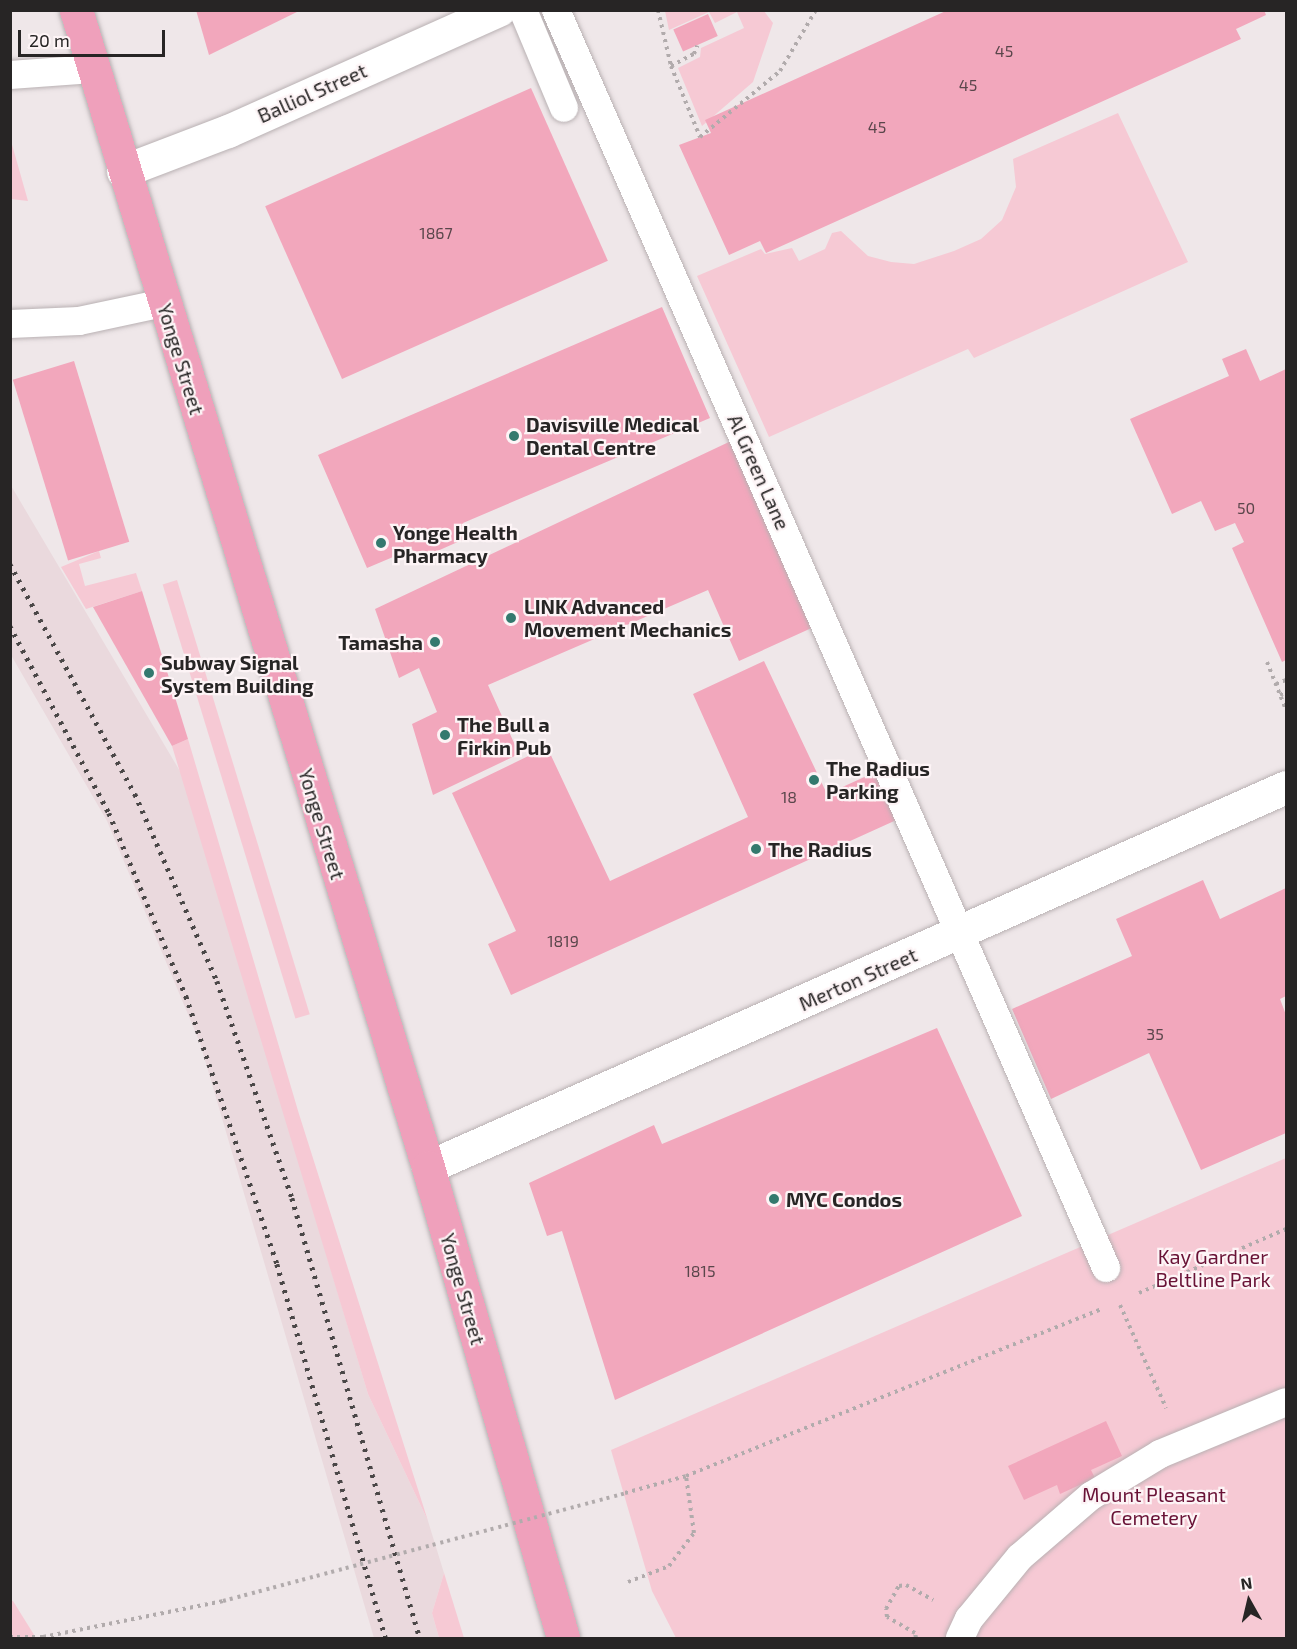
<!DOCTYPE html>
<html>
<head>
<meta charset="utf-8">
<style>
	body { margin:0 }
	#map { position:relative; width:1297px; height:1649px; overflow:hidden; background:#efe7e9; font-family:"Exo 2",sans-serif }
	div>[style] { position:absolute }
	.built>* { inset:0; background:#ead9dd }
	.green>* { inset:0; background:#f6c9d4; transform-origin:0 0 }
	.building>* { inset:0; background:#f2a7bc; transform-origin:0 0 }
	.path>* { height:4px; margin-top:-2px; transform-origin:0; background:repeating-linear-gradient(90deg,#b1abac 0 3px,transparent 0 7.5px) }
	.roads { filter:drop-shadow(0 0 2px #b9b1b3) drop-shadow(0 0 2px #b9b1b3) }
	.service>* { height:28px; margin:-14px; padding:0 14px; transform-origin:14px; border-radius:14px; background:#fff }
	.minor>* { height:33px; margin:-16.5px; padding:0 16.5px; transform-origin:16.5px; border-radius:16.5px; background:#fff }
	.primary>* { height:33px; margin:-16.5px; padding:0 16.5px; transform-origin:16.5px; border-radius:16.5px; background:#efa0bb }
	.rail>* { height:4.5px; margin-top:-2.25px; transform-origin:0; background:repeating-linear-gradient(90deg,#4a4747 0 3px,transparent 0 9px) }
	.path-bridge>* { height:4px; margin-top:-2px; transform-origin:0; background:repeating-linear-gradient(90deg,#b1abac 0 3px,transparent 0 7.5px) }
	.dots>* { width:16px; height:16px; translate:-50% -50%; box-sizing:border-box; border:3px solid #fdf4f6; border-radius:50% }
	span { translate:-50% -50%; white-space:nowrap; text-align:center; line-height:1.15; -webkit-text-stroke:4.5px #fdf4f6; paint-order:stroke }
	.number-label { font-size:16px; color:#5a464b }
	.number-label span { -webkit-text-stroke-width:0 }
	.street-label { font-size:20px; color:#272525 }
	.poi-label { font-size:20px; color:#272525; font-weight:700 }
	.left { translate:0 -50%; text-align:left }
	.right { translate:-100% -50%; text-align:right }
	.park-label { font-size:20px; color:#691236 }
	.frame { position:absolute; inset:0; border:12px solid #272525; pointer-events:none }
	.north { position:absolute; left:1219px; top:1571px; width:60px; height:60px; -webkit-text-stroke:4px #fdf4f6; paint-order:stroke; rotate:352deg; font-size:16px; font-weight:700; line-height:24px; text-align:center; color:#272525 }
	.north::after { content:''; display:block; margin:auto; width:21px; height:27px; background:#272525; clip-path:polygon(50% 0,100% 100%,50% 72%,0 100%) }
	.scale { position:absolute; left:18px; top:30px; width:147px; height:27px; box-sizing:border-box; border:3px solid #272525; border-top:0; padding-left:8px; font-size:18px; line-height:21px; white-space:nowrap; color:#272525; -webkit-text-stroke:4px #fdf4f6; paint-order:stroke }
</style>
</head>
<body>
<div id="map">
	<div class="built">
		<i style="clip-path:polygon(10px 484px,184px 778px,368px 1394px,428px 1521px,444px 1573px,432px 1613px,439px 1638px,374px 1638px,200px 1043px,107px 821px,11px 655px)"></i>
	</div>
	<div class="green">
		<i style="clip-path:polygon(665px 11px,764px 11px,773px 23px,753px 82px,702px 126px,678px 68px,700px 57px,701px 48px,744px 28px,737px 12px,715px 23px,709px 12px,669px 30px)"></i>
		<i style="clip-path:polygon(1118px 113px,1188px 262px,974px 358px,968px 349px,769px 437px,697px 276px,761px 249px,765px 254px,792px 248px,799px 261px,825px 249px,832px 233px,841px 231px,868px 256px,891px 262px,914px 264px,954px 251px,981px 239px,1002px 220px,1016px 187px,1013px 159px)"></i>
		<i style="clip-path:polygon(11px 141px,28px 201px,11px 199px)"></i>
		<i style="clip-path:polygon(99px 551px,101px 558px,79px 564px,85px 586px,136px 573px,142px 591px,86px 609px,61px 567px)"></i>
		<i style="left:177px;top:580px;width:454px;height:15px;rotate:73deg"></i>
		<i style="clip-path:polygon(188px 739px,299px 1114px,428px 1521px,368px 1394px,172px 746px)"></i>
		<i style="clip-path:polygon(1286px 1158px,1286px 1638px,676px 1638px,652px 1591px,611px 1450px)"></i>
		<i style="clip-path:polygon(444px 1573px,464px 1638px,439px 1638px,432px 1613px)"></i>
		<i style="clip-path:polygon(11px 1600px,13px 1601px,36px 1638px,11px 1638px)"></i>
	</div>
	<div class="building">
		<i style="clip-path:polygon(196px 10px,301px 10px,209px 55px)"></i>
		<i style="clip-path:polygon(948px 10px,1264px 10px,1266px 15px,1236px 29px,1241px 39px,766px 253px,760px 241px,729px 255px,679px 145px,711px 133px,705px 120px)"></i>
		<i style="left:708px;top:14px;width:24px;height:38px;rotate:66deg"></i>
		<i style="left:531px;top:88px;width:189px;height:291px;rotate:66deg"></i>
		<i style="clip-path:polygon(662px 307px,710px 418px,463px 523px,469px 537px,417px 560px,412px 549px,367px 568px,318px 455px)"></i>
		<i style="clip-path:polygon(1246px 349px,1260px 381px,1286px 369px,1286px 660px,1282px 662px,1232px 548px,1244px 542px,1235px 523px,1215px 531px,1201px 501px,1172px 514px,1130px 419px,1229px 376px,1222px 359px)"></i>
		<i style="left:74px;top:361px;width:189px;height:64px;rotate:73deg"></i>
		<i style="clip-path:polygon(731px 441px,816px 626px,739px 661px,708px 590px,488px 685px,519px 754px,433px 795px,412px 724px,437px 712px,419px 668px,399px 678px,375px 609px)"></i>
		<i style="clip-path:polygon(142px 591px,188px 739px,172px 746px,93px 607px)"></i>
		<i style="clip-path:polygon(764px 661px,827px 794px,882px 769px,903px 817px,511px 995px,488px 944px,516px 931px,452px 793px,547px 747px,610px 881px,748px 817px,693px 694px)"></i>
		<i style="clip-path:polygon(1203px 880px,1220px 919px,1286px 888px,1286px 996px,1280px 999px,1286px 1015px,1286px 1133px,1201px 1170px,1149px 1053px,1051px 1099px,1012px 1009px,1132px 956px,1116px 919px)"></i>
		<i style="clip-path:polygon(937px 1028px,1022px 1216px,615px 1400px,562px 1231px,547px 1236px,529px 1183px,654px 1125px,662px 1144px)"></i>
		<i style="clip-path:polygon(1106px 1421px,1122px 1456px,1091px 1470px,1095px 1478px,1060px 1494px,1057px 1485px,1024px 1500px,1008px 1466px)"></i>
	</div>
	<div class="path">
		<i style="left:658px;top:10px;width:57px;rotate:76.9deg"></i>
		<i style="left:671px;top:66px;width:77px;rotate:67.8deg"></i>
		<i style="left:700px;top:137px;width:104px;rotate:-39.5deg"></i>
		<i style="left:780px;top:71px;width:71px;rotate:-59.5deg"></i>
		<i style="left:671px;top:66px;width:26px;rotate:-28deg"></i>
		<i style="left:694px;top:54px;width:9px;rotate:-69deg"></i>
		<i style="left:1267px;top:662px;width:52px;rotate:68.4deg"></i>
		<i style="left:1276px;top:684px;width:11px;rotate:-22deg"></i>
		<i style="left:1280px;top:695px;width:7px;rotate:-27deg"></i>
		<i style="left:1139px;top:1293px;width:160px;rotate:-23.5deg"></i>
		<i style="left:1120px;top:1305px;width:113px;rotate:65.9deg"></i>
		<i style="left:625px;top:1493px;width:63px;rotate:-15.6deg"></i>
		<i style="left:686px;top:1476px;width:447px;rotate:-21.9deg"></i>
		<i style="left:628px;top:1582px;width:44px;rotate:-21.3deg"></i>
		<i style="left:669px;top:1566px;width:41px;rotate:-52.9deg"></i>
		<i style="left:694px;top:1533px;width:58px;rotate:-98deg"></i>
		<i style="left:10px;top:1637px;width:33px"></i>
		<i style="left:916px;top:1638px;width:5px;rotate:-101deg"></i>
		<i style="left:915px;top:1633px;width:32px;rotate:-150deg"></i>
		<i style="left:887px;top:1617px;width:8px;rotate:-97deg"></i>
		<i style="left:886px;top:1609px;width:26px;rotate:-61deg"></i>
		<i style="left:899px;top:1586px;width:7px;rotate:-8deg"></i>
		<i style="left:906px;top:1585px;width:31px;rotate:29deg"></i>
	</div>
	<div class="roads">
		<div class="service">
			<i style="left:523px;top:10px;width:106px;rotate:67.3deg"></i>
			<i style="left:556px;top:10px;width:1373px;rotate:66.38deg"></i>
			<i style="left:10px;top:75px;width:83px;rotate:-4.1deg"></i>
			<i style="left:10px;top:324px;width:69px;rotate:-2.5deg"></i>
			<i style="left:79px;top:321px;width:87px;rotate:-12deg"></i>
			<i style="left:960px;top:1638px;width:21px;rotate:-65deg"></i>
			<i style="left:969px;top:1619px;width:80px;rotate:-50.6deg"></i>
			<i style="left:1020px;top:1557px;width:94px;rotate:-40.7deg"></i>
			<i style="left:1091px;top:1496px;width:81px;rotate:-31.3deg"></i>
			<i style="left:1160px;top:1454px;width:136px;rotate:-22.4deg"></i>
		</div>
		<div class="minor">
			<i style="left:123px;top:171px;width:112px;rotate:-20.9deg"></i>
			<i style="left:228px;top:131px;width:297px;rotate:-24.1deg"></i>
			<i style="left:428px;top:1167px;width:938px;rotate:-23.89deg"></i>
		</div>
		<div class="primary">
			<i style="left:76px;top:10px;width:1209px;rotate:73.08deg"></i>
			<i style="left:428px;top:1167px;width:490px;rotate:74deg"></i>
		</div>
	</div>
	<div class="rail">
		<i style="left:10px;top:564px;width:262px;rotate:61.5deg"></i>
		<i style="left:135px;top:794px;width:204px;rotate:66.3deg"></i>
		<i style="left:217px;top:981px;width:230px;rotate:70.9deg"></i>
		<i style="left:292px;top:1198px;width:458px;rotate:73.8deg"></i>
		<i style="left:10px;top:626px;width:212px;rotate:62.1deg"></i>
		<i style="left:109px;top:813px;width:199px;rotate:67.2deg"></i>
		<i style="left:186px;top:996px;width:283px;rotate:71.2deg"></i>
		<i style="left:277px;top:1264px;width:390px;rotate:73.8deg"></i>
	</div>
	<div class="path-bridge">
		<i style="left:43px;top:1637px;width:184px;rotate:-11.3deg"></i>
		<i style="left:223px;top:1601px;width:416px;rotate:-15deg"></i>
	</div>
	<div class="dots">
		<i style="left:514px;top:436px;background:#34796e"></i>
		<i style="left:381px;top:543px;background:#34796e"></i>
		<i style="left:511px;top:618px;background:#34796e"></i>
		<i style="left:435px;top:642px;background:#34796e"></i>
		<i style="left:149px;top:673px;background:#34796e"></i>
		<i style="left:445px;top:735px;background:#34796e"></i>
		<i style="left:814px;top:780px;background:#34796e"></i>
		<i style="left:756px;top:849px;background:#34796e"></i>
		<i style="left:774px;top:1199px;background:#34796e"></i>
	</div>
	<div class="number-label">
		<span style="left:1004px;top:51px">45</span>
		<span style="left:968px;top:85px">45</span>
		<span style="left:877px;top:127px">45</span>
		<span style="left:436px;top:233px">1867</span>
		<span style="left:1246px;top:508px">50</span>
		<span style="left:789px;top:797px">18</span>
		<span style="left:563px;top:941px">1819</span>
		<span style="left:1155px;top:1034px">35</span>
		<span style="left:700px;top:1271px">1815</span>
	</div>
	<div class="street-label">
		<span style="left:312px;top:93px;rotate:-24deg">Balliol Street</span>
		<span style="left:181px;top:359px;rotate:73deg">Yonge Street</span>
		<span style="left:759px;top:472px;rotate:66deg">Al Green Lane</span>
		<span style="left:322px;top:824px;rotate:73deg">Yonge Street</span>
		<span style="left:858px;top:979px;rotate:-24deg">Merton Street</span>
		<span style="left:463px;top:1289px;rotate:74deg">Yonge Street</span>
	</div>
	<div class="poi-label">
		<span class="left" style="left:526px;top:436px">Davisville Medical<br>Dental Centre</span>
		<span class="left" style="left:393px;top:544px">Yonge Health<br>Pharmacy</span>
		<span class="left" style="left:524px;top:618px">LINK Advanced<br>Movement Mechanics</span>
		<span class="right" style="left:423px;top:642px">Tamasha</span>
		<span class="left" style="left:161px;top:674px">Subway Signal<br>System Building</span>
		<span class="left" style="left:457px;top:736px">The Bull a<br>Firkin Pub</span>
		<span class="left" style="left:826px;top:780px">The Radius<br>Parking</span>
		<span class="left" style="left:768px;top:849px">The Radius</span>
		<span class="left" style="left:786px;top:1199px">MYC Condos</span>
	</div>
	<div class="park-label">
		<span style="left:1213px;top:1268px">Kay Gardner<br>Beltline Park</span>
		<span style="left:1154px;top:1506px">Mount Pleasant<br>Cemetery</span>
	</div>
	<div class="frame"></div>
	<div class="north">N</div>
	<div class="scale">20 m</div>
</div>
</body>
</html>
